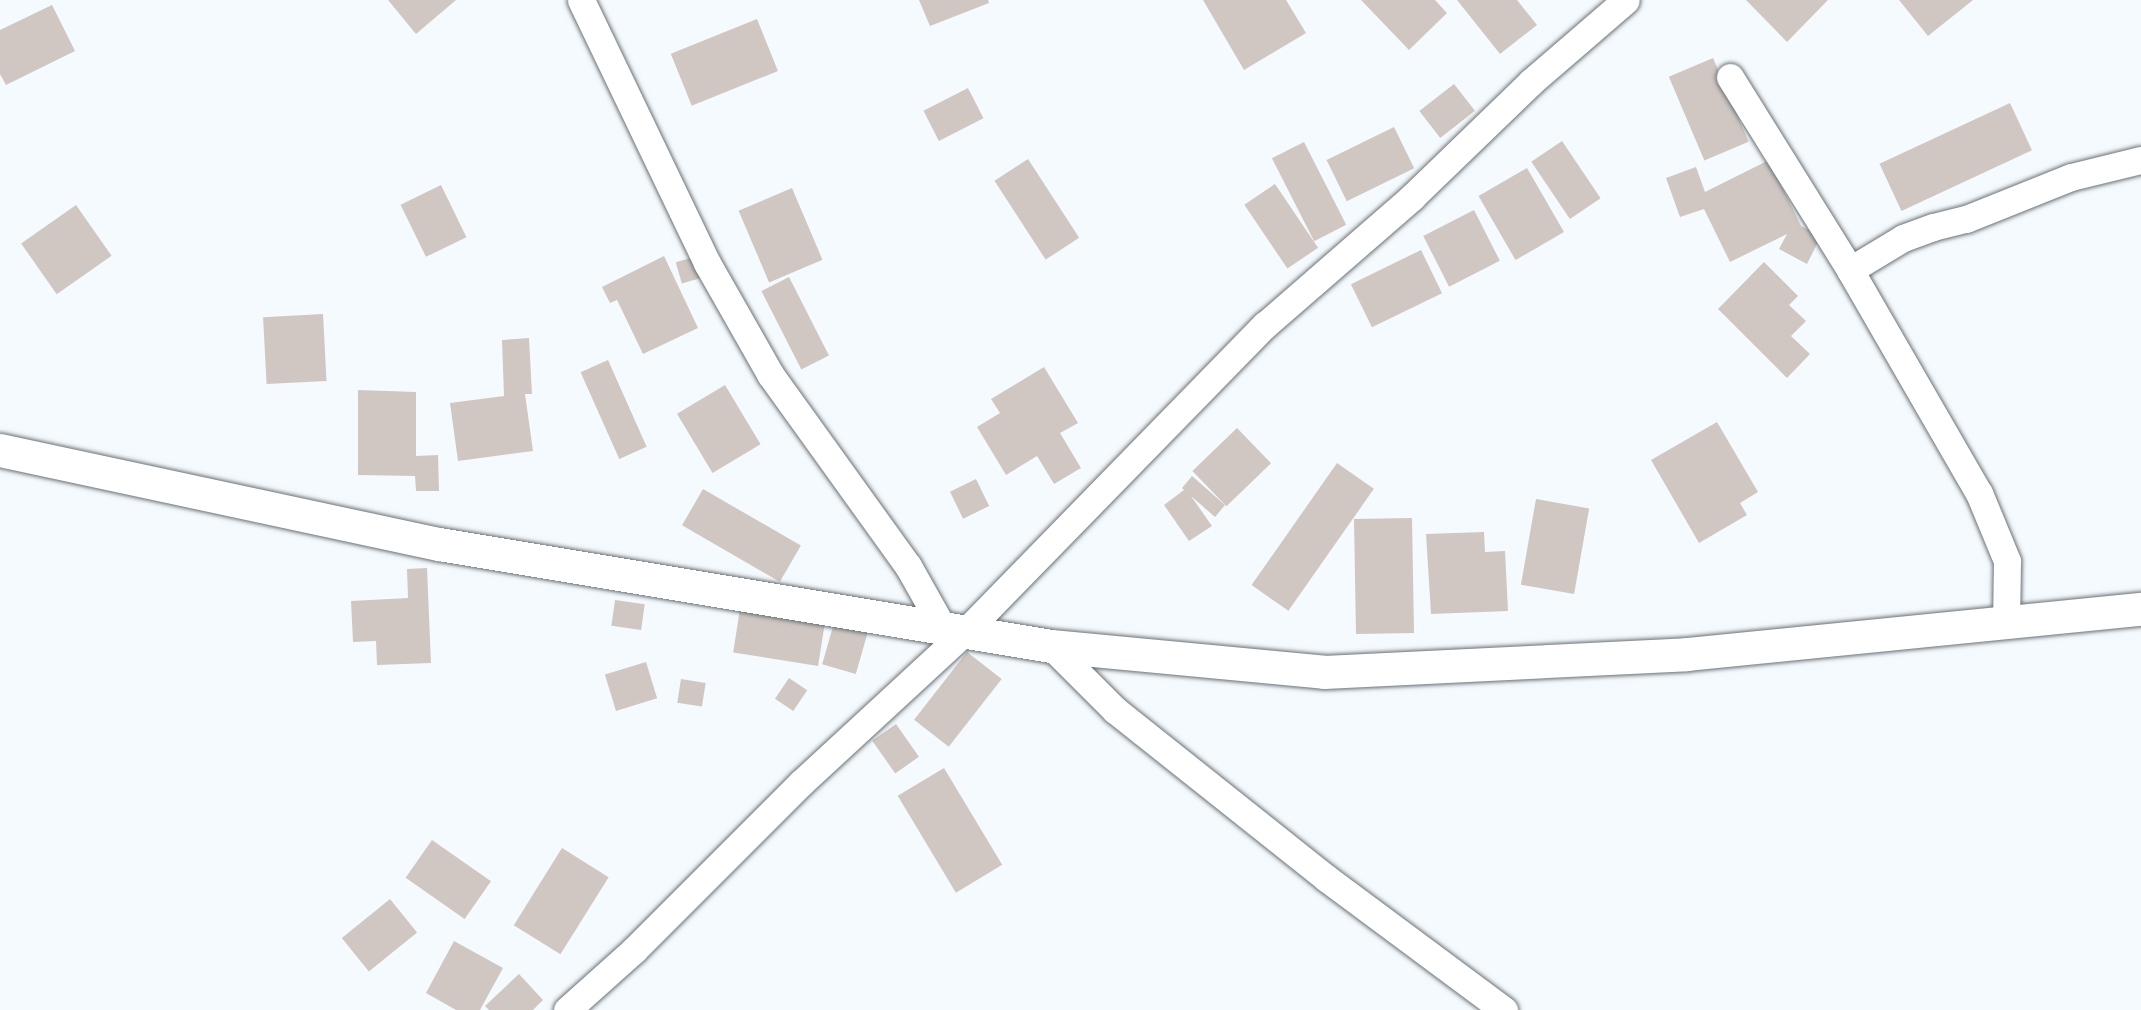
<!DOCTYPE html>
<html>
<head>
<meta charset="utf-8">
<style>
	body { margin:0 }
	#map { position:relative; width:2141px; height:1010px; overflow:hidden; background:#f5fafe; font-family:Manrope,sans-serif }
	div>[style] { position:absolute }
	.building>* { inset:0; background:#d0c7c2; transform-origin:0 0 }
	.roads { filter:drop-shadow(0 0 2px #6a7277) drop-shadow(0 0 2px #6a7277) }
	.street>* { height:27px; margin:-13.5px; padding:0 13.5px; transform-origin:13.5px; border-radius:13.5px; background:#fff }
	.secondary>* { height:33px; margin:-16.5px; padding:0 16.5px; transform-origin:16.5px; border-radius:16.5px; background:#fff }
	span { translate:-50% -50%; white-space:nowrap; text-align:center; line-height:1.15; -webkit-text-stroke:4.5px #f5fafe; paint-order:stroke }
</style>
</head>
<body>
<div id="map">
	<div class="building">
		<i style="clip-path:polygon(388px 0,456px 0,416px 34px)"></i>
		<i style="clip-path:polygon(919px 0,988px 0,989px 3px,930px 26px)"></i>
		<i style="clip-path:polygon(1203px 0,1286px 0,1306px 33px,1244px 70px)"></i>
		<i style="clip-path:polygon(1361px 0,1435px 0,1447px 13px,1409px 50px)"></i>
		<i style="clip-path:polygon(1457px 0,1517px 0,1537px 25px,1500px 54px)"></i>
		<i style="clip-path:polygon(1746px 0,1828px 0,1787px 42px)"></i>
		<i style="clip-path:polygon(1899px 0,1973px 0,1928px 36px)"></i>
		<i style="clip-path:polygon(52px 5px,75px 51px,6px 85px,0 74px,0 30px)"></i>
		<i style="left:757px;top:19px;width:56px;height:93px;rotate:68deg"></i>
		<i style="left:1713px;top:58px;width:91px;height:48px;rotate:67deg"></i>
		<i style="left:1454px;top:84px;width:34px;height:44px;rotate:52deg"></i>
		<i style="left:968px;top:88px;width:34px;height:50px;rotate:63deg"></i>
		<i style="left:2010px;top:103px;width:52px;height:144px;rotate:65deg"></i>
		<i style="left:1394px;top:127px;width:46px;height:75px;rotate:64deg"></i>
		<i style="left:1562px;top:141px;width:69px;height:37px;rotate:56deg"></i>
		<i style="left:1304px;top:142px;width:93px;height:36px;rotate:63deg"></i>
		<i style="left:1028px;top:159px;width:94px;height:40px;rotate:57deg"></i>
		<i style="clip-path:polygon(1769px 160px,1801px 226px,1821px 236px,1807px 264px,1779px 249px,1787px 234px,1730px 262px,1704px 209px,1680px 217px,1666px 178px,1696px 167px,1705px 192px)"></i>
		<i style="left:1527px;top:168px;width:74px;height:56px;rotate:60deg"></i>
		<i style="left:1275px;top:184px;width:77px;height:37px;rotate:56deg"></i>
		<i style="left:441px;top:185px;width:58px;height:45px;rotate:64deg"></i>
		<i style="left:792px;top:188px;width:78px;height:58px;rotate:67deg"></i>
		<i style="left:76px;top:205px;width:62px;height:67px;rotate:55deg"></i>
		<i style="left:1474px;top:210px;width:57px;height:57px;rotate:63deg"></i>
		<i style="left:1421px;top:250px;width:48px;height:78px;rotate:64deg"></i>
		<i style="clip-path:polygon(664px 256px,698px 328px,643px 354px,617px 300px,610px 303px,602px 287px)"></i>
		<i style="left:694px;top:257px;width:22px;height:19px;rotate:74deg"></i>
		<i style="clip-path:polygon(1764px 262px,1798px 296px,1789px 305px,1806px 321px,1791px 336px,1810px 354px,1787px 378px,1718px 309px)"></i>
		<i style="left:789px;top:277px;width:88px;height:31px;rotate:63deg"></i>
		<i style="left:323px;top:314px;width:67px;height:60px;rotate:87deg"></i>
		<i style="clip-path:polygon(529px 338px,532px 394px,525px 394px,533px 451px,458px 461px,450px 403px,504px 396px,502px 340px)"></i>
		<i style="left:608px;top:360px;width:95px;height:30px;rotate:66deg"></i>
		<i style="clip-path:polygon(1044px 367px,1078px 423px,1060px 433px,1081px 468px,1054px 484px,1037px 456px,1006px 475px,977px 427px,1000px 413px,991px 399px)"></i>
		<i style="left:725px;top:385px;width:69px;height:56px;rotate:59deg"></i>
		<i style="clip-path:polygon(358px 390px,416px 392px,416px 456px,438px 455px,439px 491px,416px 491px,415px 476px,358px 475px)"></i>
		<i style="clip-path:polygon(1717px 422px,1758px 492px,1740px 503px,1747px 515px,1699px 543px,1651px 460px)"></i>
		<i style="left:1237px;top:428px;width:49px;height:62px;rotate:46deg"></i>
		<i style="left:1337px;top:463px;width:45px;height:149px;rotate:35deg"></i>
		<i style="clip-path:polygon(1192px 476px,1225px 505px,1215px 517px,1191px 496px,1212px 526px,1189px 541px,1164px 505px,1184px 490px,1182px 488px)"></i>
		<i style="left:976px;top:479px;width:30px;height:29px;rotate:64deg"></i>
		<i style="left:703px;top:489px;width:113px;height:42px;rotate:30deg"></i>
		<i style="left:1536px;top:499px;width:54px;height:87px;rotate:10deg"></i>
		<i style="left:1412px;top:518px;width:115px;height:58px;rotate:89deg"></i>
		<i style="clip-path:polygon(1484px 532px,1485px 552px,1505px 551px,1508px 611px,1431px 614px,1426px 534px)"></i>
		<i style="clip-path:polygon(427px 568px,431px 663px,377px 665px,376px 641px,353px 642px,351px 601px,408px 598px,407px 569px)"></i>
		<i style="left:615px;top:600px;width:30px;height:26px;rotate:8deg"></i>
		<i style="left:740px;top:609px;width:86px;height:44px;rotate:9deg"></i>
		<i style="left:834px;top:623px;width:35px;height:43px;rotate:16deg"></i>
		<i style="left:967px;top:652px;width:44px;height:86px;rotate:38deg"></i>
		<i style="left:646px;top:662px;width:38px;height:43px;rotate:73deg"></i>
		<i style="left:789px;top:678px;width:22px;height:25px;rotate:34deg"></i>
		<i style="left:681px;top:679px;width:25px;height:24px;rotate:9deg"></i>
		<i style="left:896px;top:724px;width:40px;height:29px;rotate:55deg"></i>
		<i style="left:944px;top:768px;width:113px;height:54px;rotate:59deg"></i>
		<i style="left:432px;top:840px;width:72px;height:46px;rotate:35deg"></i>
		<i style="left:562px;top:848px;width:55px;height:91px;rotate:32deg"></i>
		<i style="left:390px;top:899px;width:43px;height:62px;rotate:51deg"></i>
		<i style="clip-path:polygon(454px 941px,503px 968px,480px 1010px,456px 1010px,426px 993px)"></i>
		<i style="clip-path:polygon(519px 974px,543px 1000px,533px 1010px,489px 1010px,485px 1006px)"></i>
	</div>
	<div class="roads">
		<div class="street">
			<i style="left:581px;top:0;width:292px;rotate:64.4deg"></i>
			<i style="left:707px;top:263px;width:128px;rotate:60.4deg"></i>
			<i style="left:770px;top:374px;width:236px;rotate:54.3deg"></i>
			<i style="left:908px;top:566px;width:71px;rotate:60.6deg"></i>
			<i style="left:1730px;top:77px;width:227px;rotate:58.1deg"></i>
			<i style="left:1850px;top:270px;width:258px;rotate:60deg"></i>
			<i style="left:1979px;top:493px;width:74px;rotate:67.6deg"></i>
			<i style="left:2007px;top:561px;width:61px;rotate:90.9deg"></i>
			<i style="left:1850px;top:270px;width:62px;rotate:-31.1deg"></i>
			<i style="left:1903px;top:238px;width:32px;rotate:-20deg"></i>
			<i style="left:1933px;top:227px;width:34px;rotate:-14deg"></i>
			<i style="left:1966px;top:219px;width:113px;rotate:-21.8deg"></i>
			<i style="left:2071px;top:177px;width:72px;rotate:-13.7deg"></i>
			<i style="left:1051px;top:646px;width:91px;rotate:45deg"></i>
			<i style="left:1115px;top:710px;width:270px;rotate:38.5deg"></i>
			<i style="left:1326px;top:878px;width:222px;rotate:36.6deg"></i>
			<i style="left:567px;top:1010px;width:90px;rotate:-41.8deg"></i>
			<i style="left:634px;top:950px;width:236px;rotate:-45deg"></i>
			<i style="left:801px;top:783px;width:224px;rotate:-42.7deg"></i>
			<i style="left:966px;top:631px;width:428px;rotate:-45.7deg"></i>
			<i style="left:1265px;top:325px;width:195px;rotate:-41deg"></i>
			<i style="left:1412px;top:197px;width:165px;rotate:-44deg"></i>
			<i style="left:1531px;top:82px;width:125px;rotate:-40.8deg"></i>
		</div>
		<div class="secondary">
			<i style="left:0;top:450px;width:449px;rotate:12.1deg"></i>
			<i style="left:439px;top:544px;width:620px;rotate:9.46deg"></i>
			<i style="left:1051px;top:646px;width:274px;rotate:5.4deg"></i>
			<i style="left:1324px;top:672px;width:363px;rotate:-2.8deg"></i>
			<i style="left:1687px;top:654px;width:456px;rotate:-5.7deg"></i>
		</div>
	</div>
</div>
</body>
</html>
